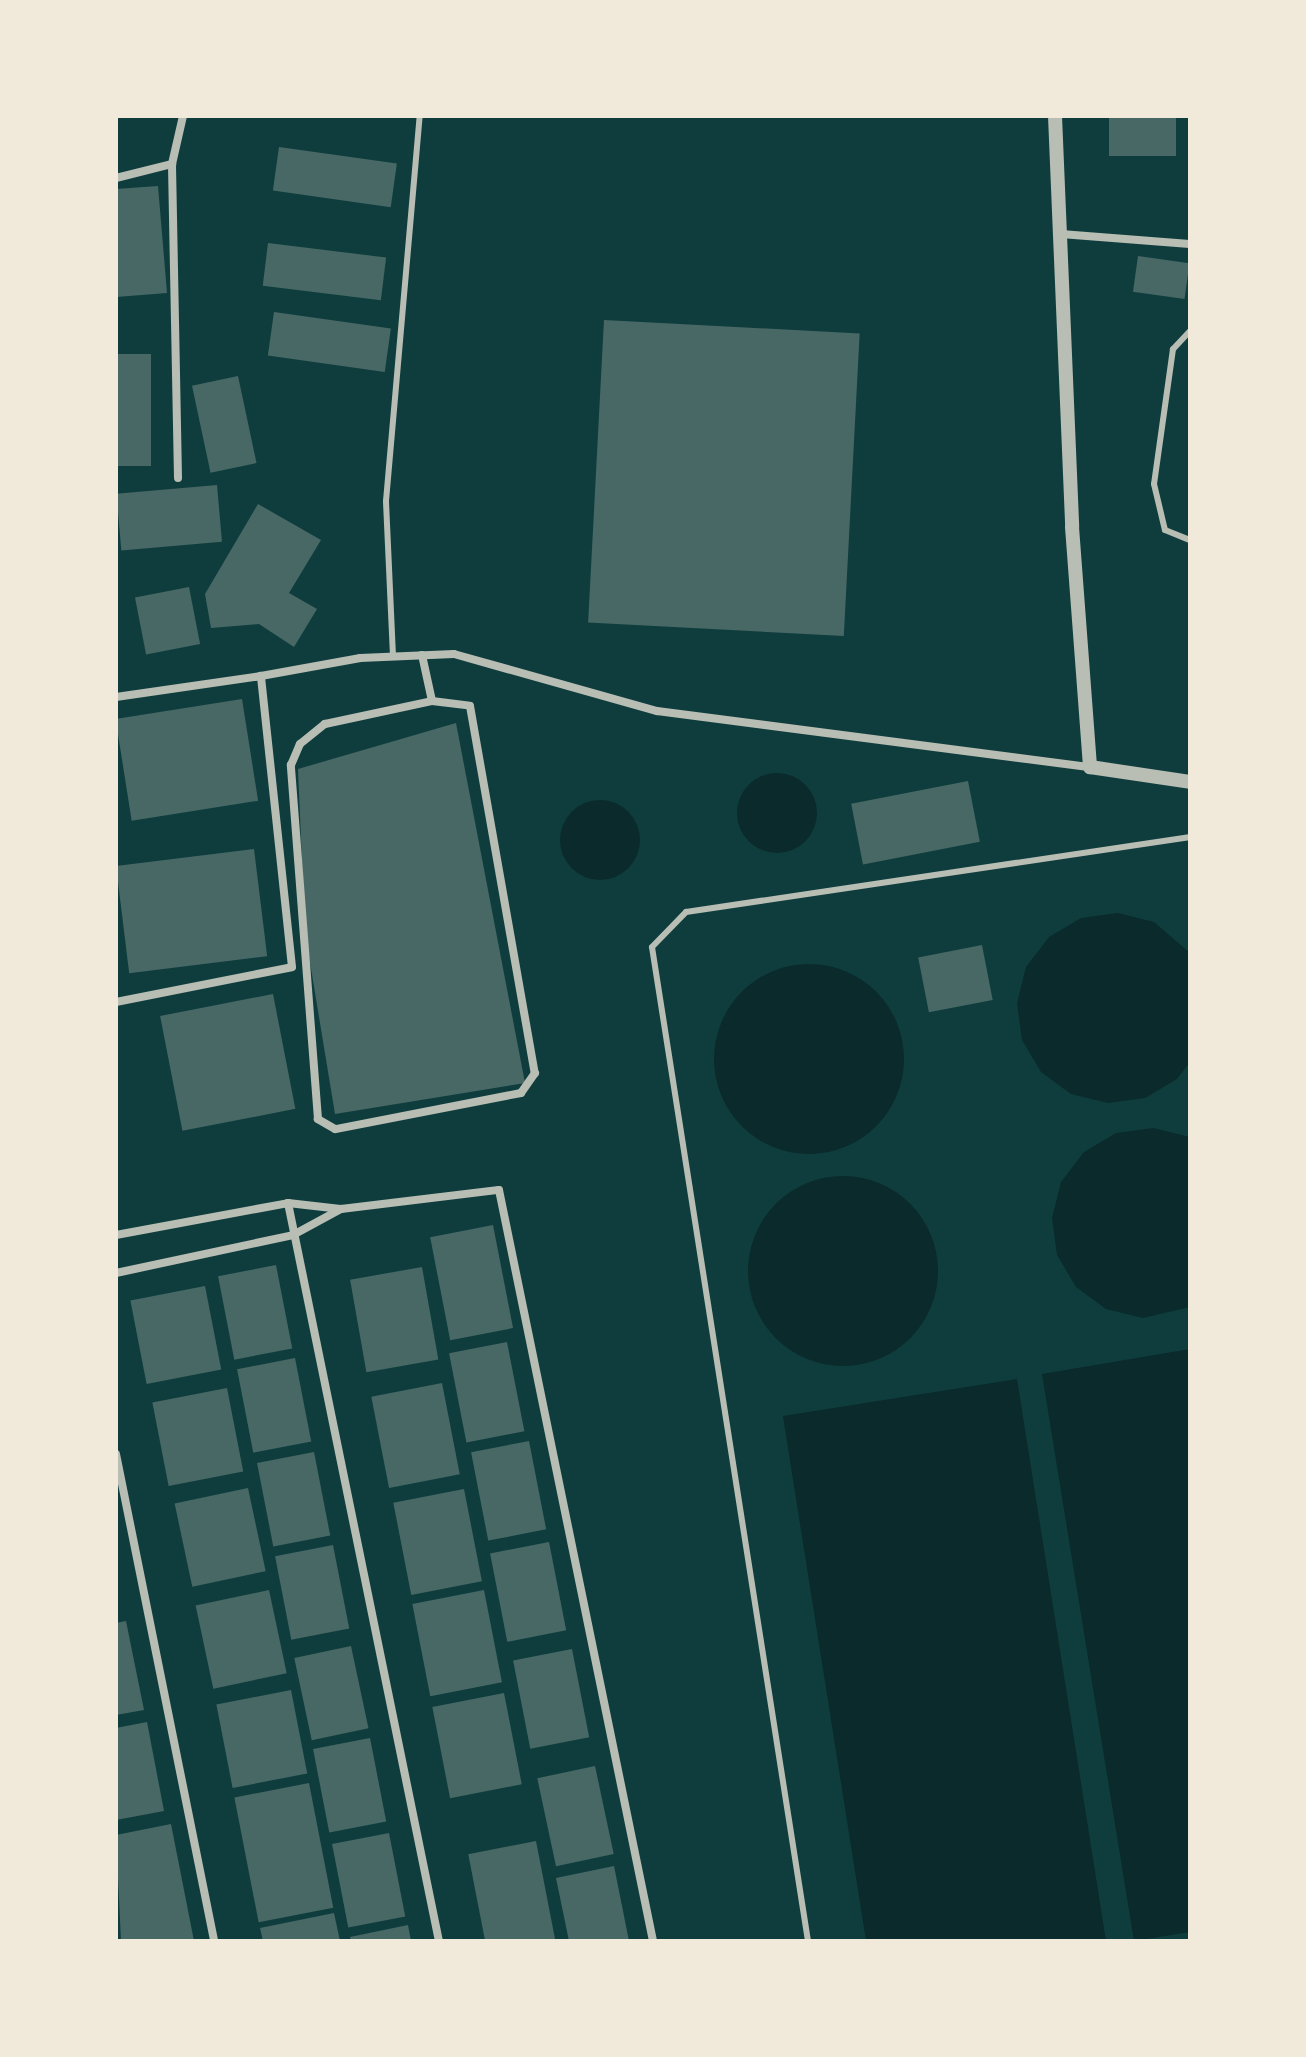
<!DOCTYPE html>
<html>
<head>
<meta charset="utf-8">
<style>
	body { margin:0 }
	#map { position:relative; width:1306px; height:2057px; overflow:hidden; background:#0f3d3e; font-family:Cabin,sans-serif }
	div>[style] { position:absolute }
	.water>* { inset:0; background:#0a2a2b; transform-origin:0 0 }
	.round { border-radius:50% }
	.building>* { inset:0; background:#486865; transform-origin:0 0 }
	.service>* { height:6px; margin:-3px; padding:0 3px; transform-origin:3px; border-radius:3px; background:#b8beb3 }
	.minor>* { height:8px; margin:-4px; padding:0 4px; transform-origin:4px; border-radius:4px; background:#b8beb3 }
	.tertiary>* { height:14px; margin:-7px; padding:0 7px; transform-origin:7px; border-radius:7px; background:#b8beb3 }
	span { translate:-50% -50%; white-space:nowrap; text-align:center; line-height:1.15; -webkit-text-stroke:6px #f1e9da; paint-order:stroke }
	.frame { position:absolute; inset:0; border:118px solid #f1e9da; pointer-events:none }
</style>
</head>
<body>
<div id="map">
	<div class="water">
		<i class="round" style="left:737px;top:773px;width:80px;height:80px"></i>
		<i class="round" style="left:560px;top:800px;width:80px;height:80px"></i>
		<i style="clip-path:polygon(1118px 913px,1154px 922px,1190px 953px,1190px 1062px,1177px 1079px,1145px 1098px,1108px 1103px,1071px 1094px,1041px 1072px,1022px 1040px,1017px 1003px,1026px 967px,1049px 937px,1081px 918px)"></i>
		<i class="round" style="left:714px;top:964px;width:190px;height:190px"></i>
		<i style="clip-path:polygon(1153px 1128px,1190px 1137px,1190px 1307px,1143px 1318px,1106px 1309px,1076px 1287px,1057px 1255px,1052px 1218px,1061px 1182px,1084px 1152px,1116px 1133px)"></i>
		<i class="round" style="left:748px;top:1176px;width:190px;height:190px"></i>
		<i style="clip-path:polygon(1190px 1349px,1190px 1932px,1134px 1941px,1042px 1374px)"></i>
		<i style="left:1017px;top:1379px;width:569px;height:237px;rotate:81deg"></i>
	</div>
	<div class="building">
		<i style="left:1109px;top:116px;width:67px;height:40px"></i>
		<i style="left:279px;top:147px;width:119px;height:44px;rotate:8deg"></i>
		<i style="clip-path:polygon(158px 186px,167px 293px,116px 297px,116px 189px)"></i>
		<i style="left:268px;top:243px;width:119px;height:43px;rotate:7deg"></i>
		<i style="left:1138px;top:256px;width:52px;height:36px;rotate:8deg"></i>
		<i style="left:274px;top:312px;width:118px;height:44px;rotate:8deg"></i>
		<i style="left:604px;top:320px;width:256px;height:303px;rotate:3deg"></i>
		<i style="left:116px;top:354px;width:35px;height:112px"></i>
		<i style="left:238px;top:376px;width:89px;height:47px;rotate:78deg"></i>
		<i style="left:217px;top:485px;width:57px;height:101px;rotate:85deg"></i>
		<i style="clip-path:polygon(258px 504px,321px 540px,289px 593px,317px 609px,294px 647px,259px 624px,211px 628px,205px 594px)"></i>
		<i style="left:189px;top:587px;width:58px;height:55px;rotate:79deg"></i>
		<i style="left:242px;top:699px;width:103px;height:128px;rotate:81deg"></i>
		<i style="clip-path:polygon(456px 723px,525px 1083px,335px 1114px,305px 932px,298px 769px)"></i>
		<i style="left:968px;top:781px;width:62px;height:119px;rotate:79deg"></i>
		<i style="left:254px;top:849px;width:108px;height:139px;rotate:83deg"></i>
		<i style="left:982px;top:945px;width:56px;height:65px;rotate:79deg"></i>
		<i style="left:273px;top:994px;width:117px;height:115px;rotate:79deg"></i>
		<i style="left:493px;top:1225px;width:105px;height:64px;rotate:79deg"></i>
		<i style="left:276px;top:1265px;width:85px;height:59px;rotate:79deg"></i>
		<i style="left:422px;top:1267px;width:94px;height:73px;rotate:80deg"></i>
		<i style="left:205px;top:1286px;width:85px;height:76px;rotate:79deg"></i>
		<i style="left:507px;top:1342px;width:91px;height:59px;rotate:79deg"></i>
		<i style="left:295px;top:1358px;width:85px;height:59px;rotate:79deg"></i>
		<i style="left:442px;top:1383px;width:93px;height:72px;rotate:79deg"></i>
		<i style="left:227px;top:1388px;width:85px;height:76px;rotate:79deg"></i>
		<i style="left:529px;top:1441px;width:90px;height:59px;rotate:79deg"></i>
		<i style="left:314px;top:1452px;width:85px;height:58px;rotate:79deg"></i>
		<i style="left:248px;top:1488px;width:85px;height:75px;rotate:78deg"></i>
		<i style="left:464px;top:1489px;width:94px;height:72px;rotate:79deg"></i>
		<i style="left:549px;top:1542px;width:90px;height:60px;rotate:79deg"></i>
		<i style="left:333px;top:1545px;width:85px;height:59px;rotate:79deg"></i>
		<i style="left:269px;top:1590px;width:85px;height:75px;rotate:78deg"></i>
		<i style="left:484px;top:1590px;width:94px;height:73px;rotate:79deg"></i>
		<i style="clip-path:polygon(126px 1621px,144px 1710px,116px 1715px,116px 1623px)"></i>
		<i style="left:351px;top:1646px;width:84px;height:58px;rotate:78deg"></i>
		<i style="left:572px;top:1649px;width:90px;height:60px;rotate:79deg"></i>
		<i style="left:291px;top:1690px;width:85px;height:76px;rotate:79deg"></i>
		<i style="left:504px;top:1693px;width:93px;height:73px;rotate:79deg"></i>
		<i style="clip-path:polygon(147px 1722px,164px 1811px,116px 1820px,116px 1728px)"></i>
		<i style="left:370px;top:1738px;width:85px;height:58px;rotate:79deg"></i>
		<i style="left:595px;top:1766px;width:90px;height:59px;rotate:78deg"></i>
		<i style="left:309px;top:1783px;width:127px;height:76px;rotate:79deg"></i>
		<i style="clip-path:polygon(171px 1824px,194px 1941px,121px 1941px,116px 1835px)"></i>
		<i style="left:389px;top:1833px;width:85px;height:58px;rotate:79deg"></i>
		<i style="left:536px;top:1841px;width:102px;height:69px;rotate:79deg"></i>
		<i style="clip-path:polygon(614px 1866px,629px 1941px,569px 1941px,556px 1878px)"></i>
		<i style="clip-path:polygon(334px 1913px,340px 1941px,263px 1941px,260px 1928px)"></i>
		<i style="clip-path:polygon(408px 1925px,411px 1941px,351px 1941px,350px 1937px)"></i>
	</div>
	<div class="service">
		<i style="left:1190px;top:331px;width:25px;rotate:133deg"></i>
		<i style="left:1173px;top:349px;width:136px;rotate:98deg"></i>
		<i style="left:1154px;top:484px;width:47px;rotate:76.6deg"></i>
		<i style="left:1165px;top:530px;width:27px;rotate:22deg"></i>
		<i style="left:393px;top:656px;width:155px;rotate:-92.6deg"></i>
		<i style="left:386px;top:501px;width:386px;rotate:-85deg"></i>
		<i style="left:808px;top:1941px;width:1006px;rotate:-98.92deg"></i>
		<i style="left:652px;top:947px;width:49px;rotate:-45.8deg"></i>
		<i style="left:686px;top:912px;width:510px;rotate:-8.46deg"></i>
	</div>
	<div class="minor">
		<i style="left:116px;top:178px;width:58px;rotate:-14deg"></i>
		<i style="left:1061px;top:234px;width:129px;rotate:4.4deg"></i>
		<i style="left:178px;top:478px;width:314px;rotate:-91.1deg"></i>
		<i style="left:172px;top:164px;width:49px;rotate:-77.1deg"></i>
		<i style="left:422px;top:655px;width:47px;rotate:77.7deg"></i>
		<i style="left:432px;top:701px;width:38px;rotate:7deg"></i>
		<i style="left:470px;top:706px;width:373px;rotate:80deg"></i>
		<i style="left:535px;top:1073px;width:24px;rotate:125deg"></i>
		<i style="left:521px;top:1093px;width:189px;rotate:169deg"></i>
		<i style="left:335px;top:1129px;width:20px;rotate:-150deg"></i>
		<i style="left:318px;top:1119px;width:355px;rotate:-94.4deg"></i>
		<i style="left:291px;top:765px;width:23px;rotate:-67deg"></i>
		<i style="left:300px;top:744px;width:32px;rotate:-39deg"></i>
		<i style="left:325px;top:724px;width:109px;rotate:-12.1deg"></i>
		<i style="left:116px;top:697px;width:147px;rotate:-8.2deg"></i>
		<i style="left:116px;top:1002px;width:179px;rotate:-11.2deg"></i>
		<i style="left:292px;top:967px;width:293px;rotate:-96.1deg"></i>
		<i style="left:261px;top:676px;width:101px;rotate:-10.3deg"></i>
		<i style="left:360px;top:658px;width:94px;rotate:-2.4deg"></i>
		<i style="left:454px;top:654px;width:211px;rotate:15.7deg"></i>
		<i style="left:657px;top:711px;width:437px;rotate:7.4deg"></i>
		<i style="left:288px;top:1203px;width:753px;rotate:78.44deg"></i>
		<i style="left:116px;top:1235px;width:175px;rotate:-10.5deg"></i>
		<i style="left:288px;top:1203px;width:53px;rotate:6.5deg"></i>
		<i style="left:341px;top:1209px;width:159px;rotate:-6.9deg"></i>
		<i style="left:499px;top:1190px;width:767px;rotate:78.41deg"></i>
		<i style="left:116px;top:1273px;width:181px;rotate:-12.1deg"></i>
		<i style="left:293px;top:1235px;width:55px;rotate:-28.4deg"></i>
		<i style="left:116px;top:1454px;width:497px;rotate:78.6deg"></i>
	</div>
	<div class="tertiary">
		<i style="left:1055px;top:116px;width:411px;rotate:87.6deg"></i>
		<i style="left:1072px;top:527px;width:241px;rotate:85.7deg"></i>
		<i style="left:1090px;top:767px;width:101px;rotate:8.5deg"></i>
	</div>
	<div class="frame"></div>
</div>
</body>
</html>
